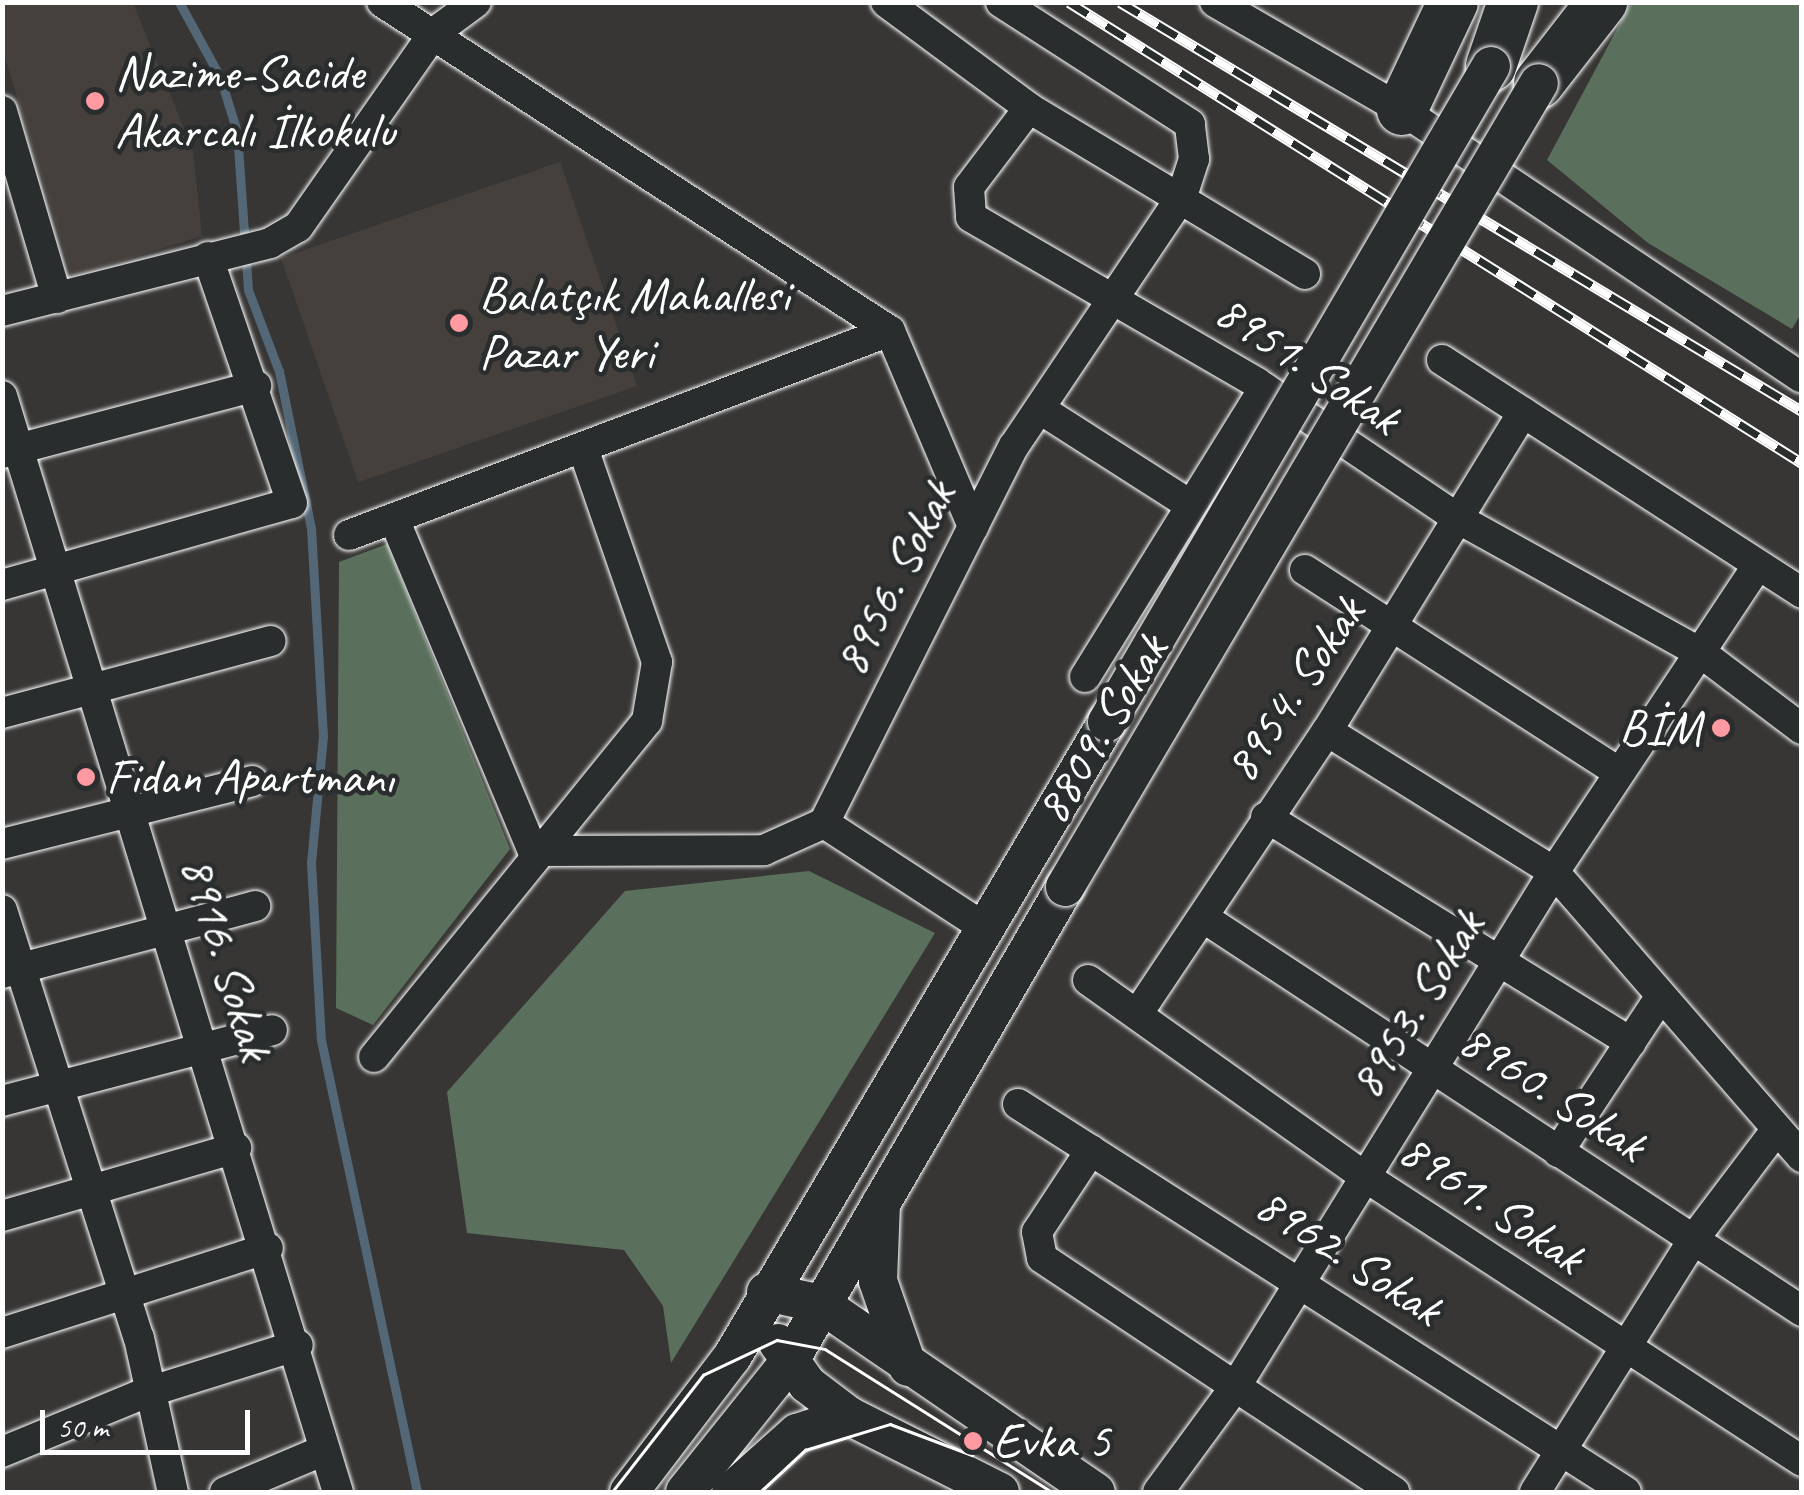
<!DOCTYPE html>
<html>
<head>
<meta charset="utf-8">
<style>
	body { margin:0 }
	#map { position:relative; width:1804px; height:1495px; overflow:hidden; background:#373635; font-family:Caveat,sans-serif }
	div>[style] { position:absolute }
	.built>* { inset:0; background:#46403d; transform-origin:0 0 }
	.green>* { inset:0; background:#5a705c }
	.stream>* { height:9px; margin:-4.5px; padding:0 4.5px; transform-origin:4.5px; border-radius:4.5px; background:#536776 }
	.roads { filter:drop-shadow(0 0 2px #fff) drop-shadow(0 0 2px #fff) }
	.minor>* { height:30px; margin:-15px; padding:0 15px; transform-origin:15px; border-radius:15px; background:#2a2d2e }
	.tertiary>* { height:38px; margin:-19px; padding:0 19px; transform-origin:19px; border-radius:19px; background:#2a2d2e }
	.trunk>* { height:50px; margin:-25px; padding:0 25px; transform-origin:25px; border-radius:25px; background:#2a2d2e }
	.tram>* { height:2.5px; margin:-1.25px; padding:0 1.25px; transform-origin:1.25px; border-radius:1.25px; background:#fff }
	.rail>* { height:11px; margin-top:-5.5px; transform-origin:0; background:repeating-linear-gradient(90deg,#2a2d2e 0 22px,#fff 0 44px); box-sizing:border-box; border-block:2px solid #fff }
	.bridges { filter:drop-shadow(0 0 2px #fff) drop-shadow(0 0 2px #fff) }
	.tertiary-bridge>* { height:38px; margin:-19px; padding:0 19px; transform-origin:19px; border-radius:19px; background:#2a2d2e }
	.dots>* { width:28px; height:28px; translate:-50% -50%; box-sizing:border-box; border:5px solid #2a2d2e; border-radius:50% }
	span { translate:-50% -50%; white-space:nowrap; text-align:center; line-height:1.15; -webkit-text-stroke:9px #2a2d2e; paint-order:stroke }
	.poi-label { font-size:50px; color:#fff }
	.left { translate:0 -50%; text-align:left }
	.right { translate:-100% -50%; text-align:right }
	.street-label { font-size:50px; color:#fff }
	.frame { position:absolute; inset:0; border:5px solid #fff; pointer-events:none }
	.scale { position:absolute; left:40px; top:1410px; width:210px; height:45px; box-sizing:border-box; border:5px solid #fff; border-top:0; padding-left:12px; font-size:30px; line-height:35px; white-space:nowrap; color:#fff; -webkit-text-stroke:8px #2a2d2e; paint-order:stroke }
</style>
</head>
<body>
<div id="map">
	<div class="built">
		<i style="clip-path:polygon(2px 3px,133px 3px,193px 151px,202px 236px,72px 276px,3px 51px)"></i>
		<i style="left:560px;top:162px;width:237px;height:295px;rotate:71deg"></i>
	</div>
	<div class="green">
		<i style="clip-path:polygon(1631px 3px,1801px 3px,1802px 312px,1792px 329px,1648px 243px,1547px 160px)"></i>
		<i style="clip-path:polygon(387px 544px,510px 849px,373px 1025px,336px 1008px,339px 562px)"></i>
		<i style="clip-path:polygon(809px 871px,935px 933px,671px 1363px,663px 1306px,624px 1250px,467px 1233px,447px 1092px,625px 891px)"></i>
	</div>
	<div class="stream">
		<i style="left:179px;top:2px;width:85px;rotate:61.3deg"></i>
		<i style="left:220px;top:77px;width:58px;rotate:72.8deg"></i>
		<i style="left:237px;top:132px;width:158px;rotate:86deg"></i>
		<i style="left:248px;top:290px;width:87px;rotate:69.1deg"></i>
		<i style="left:279px;top:371px;width:160px;rotate:78.5deg"></i>
		<i style="left:311px;top:528px;width:208px;rotate:86.7deg"></i>
		<i style="left:323px;top:736px;width:128px;rotate:95.4deg"></i>
		<i style="left:311px;top:863px;width:177px;rotate:86.8deg"></i>
		<i style="left:321px;top:1040px;width:462px;rotate:78deg"></i>
	</div>
	<div class="roads">
		<div class="minor">
			<i style="left:382px;top:2px;width:605px;rotate:32.93deg"></i>
			<i style="left:890px;top:331px;width:213px;rotate:67deg"></i>
			<i style="left:886px;top:2px;width:178px;rotate:36.5deg"></i>
			<i style="left:1029px;top:108px;width:322px;rotate:31deg"></i>
			<i style="left:1215px;top:2px;width:216px;rotate:30deg"></i>
			<i style="left:1402px;top:110px;width:481px;rotate:33.8deg"></i>
			<i style="left:1029px;top:108px;width:99px;rotate:127.2deg"></i>
			<i style="left:969px;top:187px;width:30px;rotate:86deg"></i>
			<i style="left:971px;top:217px;width:331px;rotate:30.1deg"></i>
			<i style="left:1257px;top:383px;width:241px;rotate:34deg"></i>
			<i style="left:1457px;top:518px;width:282px;rotate:29deg"></i>
			<i style="left:1704px;top:655px;width:123px;rotate:37.1deg"></i>
			<i style="left:2px;top:111px;width:195px;rotate:73.6deg"></i>
			<i style="left:2px;top:311px;width:276px;rotate:-14.2deg"></i>
			<i style="left:270px;top:243px;width:32px;rotate:-30deg"></i>
			<i style="left:298px;top:227px;width:237px;rotate:-55deg"></i>
			<i style="left:434px;top:33px;width:52px;rotate:-36.4deg"></i>
			<i style="left:1442px;top:360px;width:429px;rotate:32.9deg"></i>
			<i style="left:2px;top:396px;width:1146px;rotate:72.96deg"></i>
			<i style="left:1040px;top:409px;width:178px;rotate:32.6deg"></i>
			<i style="left:2px;top:453px;width:263px;rotate:-14.8deg"></i>
			<i style="left:394px;top:519px;width:360px;rotate:67.3deg"></i>
			<i style="left:533px;top:851px;width:231px;rotate:-0.2deg"></i>
			<i style="left:764px;top:850px;width:66px;rotate:-24.2deg"></i>
			<i style="left:824px;top:823px;width:422px;rotate:-63.3deg"></i>
			<i style="left:1014px;top:446px;width:301px;rotate:-56.1deg"></i>
			<i style="left:1182px;top:196px;width:39px;rotate:-72deg"></i>
			<i style="left:1194px;top:159px;width:35px;rotate:-97deg"></i>
			<i style="left:1190px;top:124px;width:225px;rotate:-147.2deg"></i>
			<i style="left:349px;top:535px;width:578px;rotate:-20.66deg"></i>
			<i style="left:1305px;top:570px;width:373px;rotate:32.8deg"></i>
			<i style="left:2px;top:585px;width:301px;rotate:-15.8deg"></i>
			<i style="left:292px;top:503px;width:260px;rotate:-108.9deg"></i>
			<i style="left:1085px;top:677px;width:340px;rotate:-58.2deg"></i>
			<i style="left:2px;top:713px;width:278px;rotate:-15deg"></i>
			<i style="left:1327px;top:731px;width:267px;rotate:31.8deg"></i>
			<i style="left:1554px;top:872px;width:378px;rotate:49deg"></i>
			<i style="left:1266px;top:817px;width:429px;rotate:31.7deg"></i>
			<i style="left:824px;top:823px;width:192px;rotate:33.1deg"></i>
			<i style="left:2px;top:844px;width:258px;rotate:-14.1deg"></i>
			<i style="left:2px;top:910px;width:449px;rotate:72.3deg"></i>
			<i style="left:139px;top:1338px;width:158px;rotate:77.6deg"></i>
			<i style="left:1204px;top:918px;width:716px;rotate:33.31deg"></i>
			<i style="left:2px;top:973px;width:262px;rotate:-14.8deg"></i>
			<i style="left:1088px;top:980px;width:339px;rotate:35.4deg"></i>
			<i style="left:1364px;top:1176px;width:523px;rotate:33.05deg"></i>
			<i style="left:1138px;top:1013px;width:339px;rotate:-56.2deg"></i>
			<i style="left:1327px;top:731px;width:374px;rotate:-58.4deg"></i>
			<i style="left:374px;top:1057px;width:433px;rotate:-50.9deg"></i>
			<i style="left:647px;top:721px;width:60px;rotate:-80.4deg"></i>
			<i style="left:657px;top:662px;width:226px;rotate:-109.1deg"></i>
			<i style="left:2px;top:1101px;width:279px;rotate:-14.7deg"></i>
			<i style="left:1018px;top:1104px;width:721px;rotate:32.54deg"></i>
			<i style="left:1091px;top:1150px;width:98px;rotate:123.4deg"></i>
			<i style="left:1037px;top:1232px;width:26px;rotate:79deg"></i>
			<i style="left:1042px;top:1258px;width:423px;rotate:33.6deg"></i>
			<i style="left:1558px;top:1152px;width:187px;rotate:-56.6deg"></i>
			<i style="left:2px;top:1216px;width:244px;rotate:-16.2deg"></i>
			<i style="left:2px;top:1333px;width:279px;rotate:-17.7deg"></i>
			<i style="left:2px;top:1452px;width:155px;rotate:-22.4deg"></i>
			<i style="left:145px;top:1393px;width:160px;rotate:-17.4deg"></i>
			<i style="left:225px;top:1492px;width:105px;rotate:-22.9deg"></i>
			<i style="left:1158px;top:1492px;width:132px;rotate:-53.7deg"></i>
			<i style="left:1236px;top:1386px;width:604px;rotate:-58.26deg"></i>
			<i style="left:1554px;top:872px;width:365px;rotate:-56.4deg"></i>
			<i style="left:1535px;top:1492px;width:297px;rotate:-57.9deg"></i>
			<i style="left:1693px;top:1240px;width:139px;rotate:-52.9deg"></i>
		</div>
		<div class="tertiary">
			<i style="left:881px;top:1203px;width:78px;rotate:92.2deg"></i>
			<i style="left:878px;top:1281px;width:91px;rotate:70.8deg"></i>
			<i style="left:766px;top:1292px;width:56px;rotate:12.3deg"></i>
			<i style="left:821px;top:1304px;width:333px;rotate:34.4deg"></i>
			<i style="left:778px;top:1343px;width:50px;rotate:54.7deg"></i>
			<i style="left:807px;top:1384px;width:53px;rotate:37.3deg"></i>
			<i style="left:849px;top:1416px;width:169px;rotate:26.7deg"></i>
			<i style="left:629px;top:1492px;width:170px;rotate:-52.7deg"></i>
			<i style="left:732px;top:1357px;width:737px;rotate:-59.44deg"></i>
			<i style="left:685px;top:1492px;width:166px;rotate:-51.3deg"></i>
			<i style="left:789px;top:1362px;width:549px;rotate:-59.84deg"></i>
			<i style="left:731px;top:1492px;width:89px;rotate:-41.8deg"></i>
			<i style="left:797px;top:1433px;width:55px;rotate:-18.1deg"></i>
		</div>
		<div class="trunk">
			<i style="left:1491px;top:66px;width:68px;rotate:-71deg"></i>
			<i style="left:1539px;top:83px;width:103px;rotate:-52.1deg"></i>
			<i style="left:1402px;top:110px;width:119px;rotate:-64.7deg"></i>
		</div>
	</div>
	<div class="tram">
		<i style="left:612px;top:1492px;width:148px;rotate:-52.1deg"></i>
		<i style="left:703px;top:1375px;width:82px;rotate:-25.3deg"></i>
		<i style="left:777px;top:1340px;width:49px;rotate:10.6deg"></i>
		<i style="left:825px;top:1349px;width:268px;rotate:32.2deg"></i>
		<i style="left:760px;top:1492px;width:62px;rotate:-43deg"></i>
		<i style="left:805px;top:1450px;width:89px;rotate:-17deg"></i>
		<i style="left:890px;top:1424px;width:88px;rotate:20.7deg"></i>
	</div>
	<div class="rail">
		<i style="left:1069px;top:2px;width:866px;rotate:32.17deg"></i>
		<i style="left:1120px;top:2px;width:795px;rotate:30.95deg"></i>
	</div>
	<div class="bridges">
		<div class="tertiary-bridge">
			<i style="left:1107px;top:722px;width:760px;rotate:-59.66deg"></i>
			<i style="left:1065px;top:887px;width:933px;rotate:-59.48deg"></i>
		</div>
	</div>
	<div class="dots">
		<i style="left:95px;top:101px;background:#ff9aa2"></i>
		<i style="left:459px;top:323px;background:#ff9aa2"></i>
		<i style="left:1721px;top:728px;background:#ff9aa2"></i>
		<i style="left:86px;top:777px;background:#ff9aa2"></i>
		<i style="left:973px;top:1441px;background:#ff9aa2"></i>
	</div>
	<div class="poi-label">
		<span class="left" style="left:115px;top:101px">Nazime-Sacide<br>Akarcalı İlkokulu</span>
		<span class="left" style="left:479px;top:323px">Balatçık Mahallesi<br>Pazar Yeri</span>
		<span class="right" style="left:1701px;top:728px">BİM</span>
		<span class="left" style="left:106px;top:777px">Fidan Apartmanı</span>
		<span class="left" style="left:993px;top:1441px">Evka 5</span>
	</div>
	<div class="street-label">
		<span style="left:1308px;top:364px;rotate:34deg">8951. Sokak</span>
		<span style="left:894px;top:578px;rotate:-63deg">8956. Sokak</span>
		<span style="left:1294px;top:689px;rotate:-56deg">8954. Sokak</span>
		<span style="left:1101px;top:729px;rotate:-59deg">8809. Sokak</span>
		<span style="left:227px;top:958px;rotate:73deg">8916. Sokak</span>
		<span style="left:1416px;top:1004px;rotate:-58deg">8953. Sokak</span>
		<span style="left:1553px;top:1092px;rotate:33deg">8960. Sokak</span>
		<span style="left:1492px;top:1203px;rotate:34deg">8961. Sokak</span>
		<span style="left:1349px;top:1256px;rotate:33deg">8962. Sokak</span>
	</div>
	<div class="frame"></div>
	<div class="scale">50 m</div>
</div>
</body>
</html>
